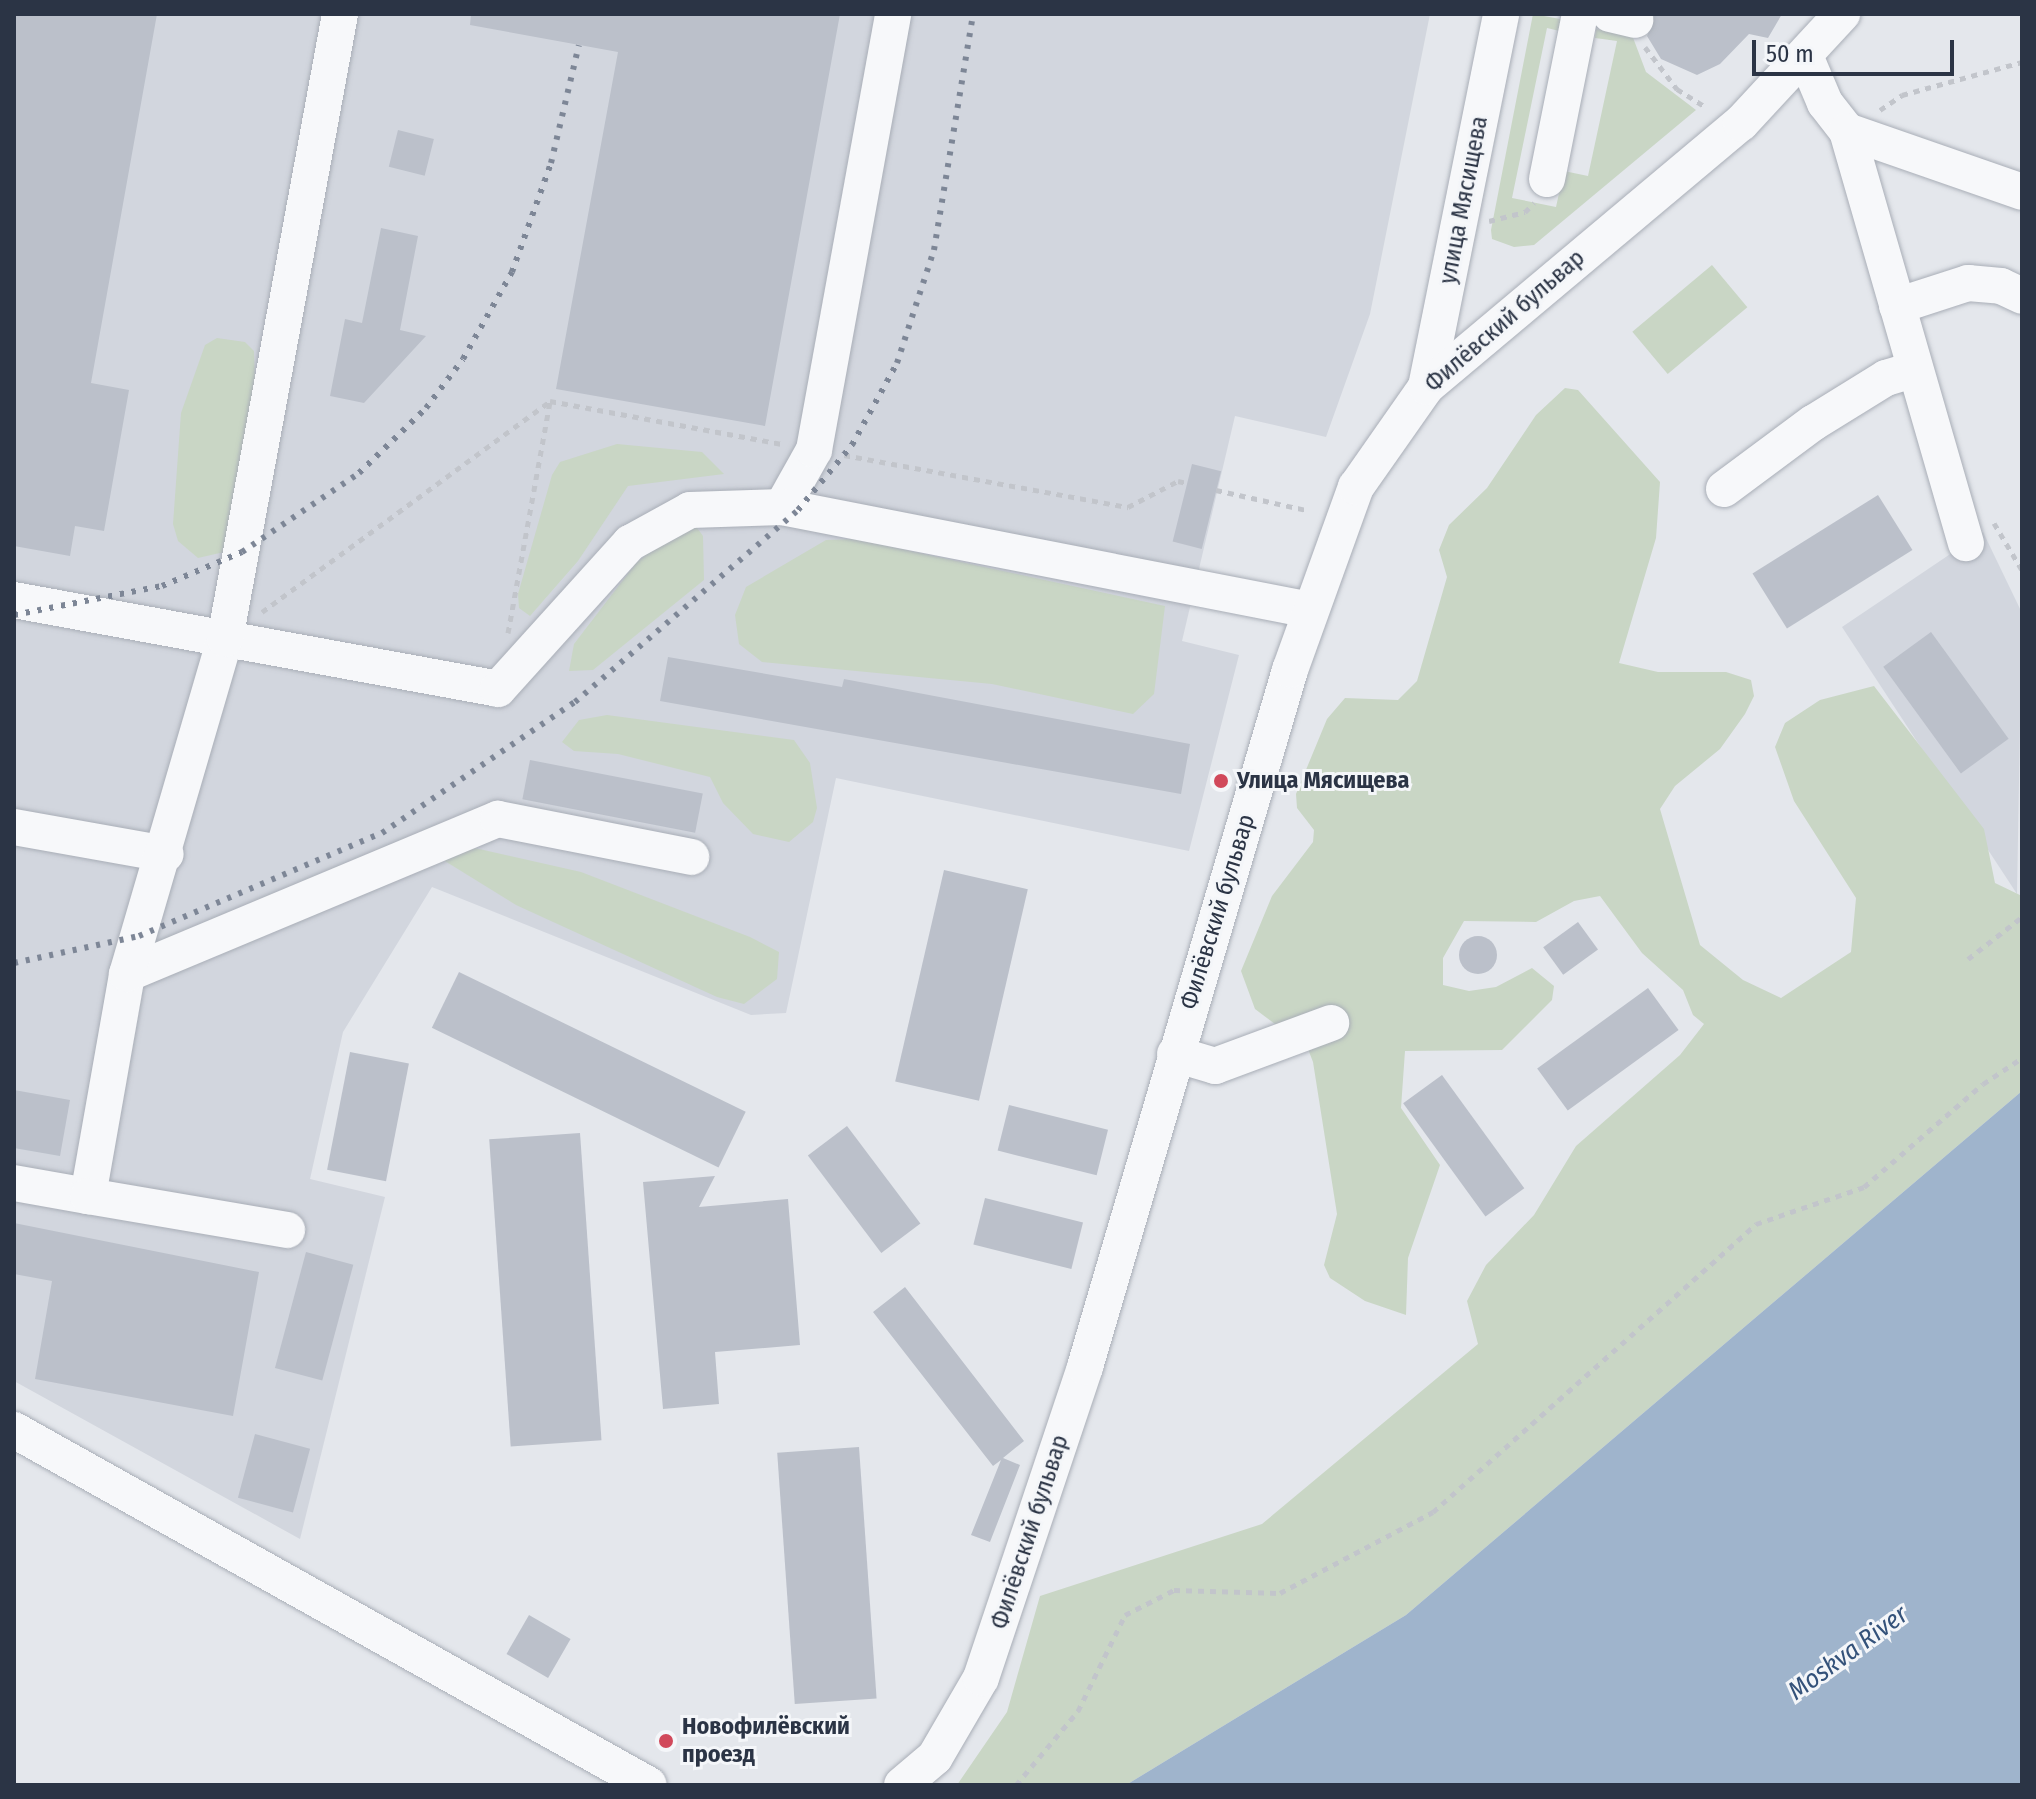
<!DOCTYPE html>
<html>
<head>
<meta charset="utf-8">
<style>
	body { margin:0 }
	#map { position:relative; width:2036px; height:1799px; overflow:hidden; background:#e4e7ec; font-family:"Fira Sans Condensed",sans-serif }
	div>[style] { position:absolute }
	.built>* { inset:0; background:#d2d6de }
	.green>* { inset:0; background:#c9d6c5; transform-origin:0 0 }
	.water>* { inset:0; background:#9fb4cc }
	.building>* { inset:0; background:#bbc0ca; transform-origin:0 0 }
	.round { border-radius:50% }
	.path>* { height:5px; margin-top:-2.5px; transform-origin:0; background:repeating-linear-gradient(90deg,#c2c5cb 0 6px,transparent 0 12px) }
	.roads { filter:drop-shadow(0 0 2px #a9aeb7) drop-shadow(0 0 2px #a9aeb7) }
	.minor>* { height:36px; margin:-18px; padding:0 18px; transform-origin:18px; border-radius:18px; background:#f7f8fa }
	.rail>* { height:6px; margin-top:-3px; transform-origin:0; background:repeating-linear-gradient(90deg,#7d8696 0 4px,transparent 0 12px) }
	.dots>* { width:22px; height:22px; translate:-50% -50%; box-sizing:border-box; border:4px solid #f4f6f9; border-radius:50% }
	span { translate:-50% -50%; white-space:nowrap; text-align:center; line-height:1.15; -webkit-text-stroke:6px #f4f6f9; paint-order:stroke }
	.street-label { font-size:24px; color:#2b3445 }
	.poi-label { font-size:24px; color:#2b3445; font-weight:700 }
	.left { translate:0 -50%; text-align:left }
	.water-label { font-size:26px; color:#34527a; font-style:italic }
	.frame { position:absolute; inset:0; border:16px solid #2b3445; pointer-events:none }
	.scale { position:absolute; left:1752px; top:40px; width:202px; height:36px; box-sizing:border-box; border:4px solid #2b3445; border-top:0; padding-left:10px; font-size:24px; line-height:28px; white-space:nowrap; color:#2b3445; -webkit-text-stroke:6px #f4f6f9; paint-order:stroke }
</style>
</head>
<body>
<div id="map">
	<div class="built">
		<i style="clip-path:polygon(14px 14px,1430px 14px,1370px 314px,1326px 437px,1235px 416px,1182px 641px,1239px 655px,1189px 851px,836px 778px,786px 1013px,751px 1015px,432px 887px,343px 1032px,310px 1179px,385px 1197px,300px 1539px,14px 1381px)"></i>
		<i style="clip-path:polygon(1983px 532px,2022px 613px,2017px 894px,1842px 627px)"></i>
	</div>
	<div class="green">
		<i style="clip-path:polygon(1533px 14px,1571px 21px,1568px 33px,1547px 28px,1512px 198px,1556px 207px,1564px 171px,1588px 176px,1617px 41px,1595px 38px,1596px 29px,1632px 35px,1646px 72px,1696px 110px,1534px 245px,1514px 247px,1492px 239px,1491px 230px)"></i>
		<i style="left:1712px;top:265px;width:55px;height:104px;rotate:50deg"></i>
		<i style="clip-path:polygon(217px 338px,245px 342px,254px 351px,255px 378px,224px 552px,198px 558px,178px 541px,173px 524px,181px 413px,205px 345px)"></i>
		<i style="clip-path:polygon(1565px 388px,1578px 390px,1660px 482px,1656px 538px,1619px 663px,1658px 672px,1726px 672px,1751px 680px,1754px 696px,1745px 714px,1720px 749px,1675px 786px,1660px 809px,1700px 945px,1743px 980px,1781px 998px,1851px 952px,1856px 898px,1794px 801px,1775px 747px,1785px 723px,1820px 700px,1874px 686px,1984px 829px,1995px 883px,2022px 896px,2022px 1091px,1406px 1615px,1126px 1785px,957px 1785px,1007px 1712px,1040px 1596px,1262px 1524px,1478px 1344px,1467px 1301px,1486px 1265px,1534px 1215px,1576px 1146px,1680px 1055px,1704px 1024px,1693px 1015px,1683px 990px,1642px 953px,1600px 896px,1574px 901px,1536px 922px,1464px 921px,1443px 958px,1443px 985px,1469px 991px,1496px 987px,1532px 968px,1554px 986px,1552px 1000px,1502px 1050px,1405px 1051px,1401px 1108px,1440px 1165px,1408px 1258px,1406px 1315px,1365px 1301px,1330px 1278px,1324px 1265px,1337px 1214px,1313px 1062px,1308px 1049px,1255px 1009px,1241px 971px,1272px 896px,1313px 842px,1314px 830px,1297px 808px,1296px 794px,1327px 719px,1345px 698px,1398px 700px,1417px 681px,1447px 577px,1439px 550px,1449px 525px,1487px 488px,1536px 415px)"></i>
		<i style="clip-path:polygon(617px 444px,702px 452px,724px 474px,628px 486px,578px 561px,530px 616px,519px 608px,518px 594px,552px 475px,560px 462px)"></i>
		<i style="clip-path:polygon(695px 525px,703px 536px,704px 580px,593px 670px,569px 671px,574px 644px,636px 563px,680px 526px)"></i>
		<i style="clip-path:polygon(855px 539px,1165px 606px,1154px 694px,1133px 714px,992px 684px,762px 662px,739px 644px,735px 615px,746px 587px,826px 540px)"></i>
		<i style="clip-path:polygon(607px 715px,794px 740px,810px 763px,817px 808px,813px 822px,789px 842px,753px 834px,723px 803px,710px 777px,618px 754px,574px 751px,562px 742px,579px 720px)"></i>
		<i style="clip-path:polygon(466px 846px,581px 872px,750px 937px,779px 952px,777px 979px,744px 1004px,717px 997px,516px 905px,440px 858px)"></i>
	</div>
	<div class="water">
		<i style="clip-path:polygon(2022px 1091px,2022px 1785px,1126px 1785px,1406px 1615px)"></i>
	</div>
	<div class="building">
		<i style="clip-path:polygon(14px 14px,157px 14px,91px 383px,129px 390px,104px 531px,75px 526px,70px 556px,14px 546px)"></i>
		<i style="clip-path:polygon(471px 14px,840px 14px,765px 426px,556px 389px,618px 52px,470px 25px)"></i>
		<i style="clip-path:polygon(1655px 14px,1782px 14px,1768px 38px,1749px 34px,1720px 64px,1697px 75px,1661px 59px,1647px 36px)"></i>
		<i style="left:398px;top:130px;width:37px;height:38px;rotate:14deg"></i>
		<i style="clip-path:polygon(381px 228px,418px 236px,400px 330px,426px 336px,364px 403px,330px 396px,345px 319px,362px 323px)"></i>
		<i style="left:1192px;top:464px;width:30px;height:80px;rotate:14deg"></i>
		<i style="left:1878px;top:495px;width:65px;height:148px;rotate:58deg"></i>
		<i style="left:1931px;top:632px;width:132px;height:59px;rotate:54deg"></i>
		<i style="clip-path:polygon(668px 657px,842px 687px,844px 679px,1190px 744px,1181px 794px,660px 701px)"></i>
		<i style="left:530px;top:760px;width:176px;height:40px;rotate:11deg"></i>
		<i style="left:944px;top:870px;width:86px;height:217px;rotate:13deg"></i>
		<i style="left:1578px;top:922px;width:34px;height:43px;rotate:54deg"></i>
		<i class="round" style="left:1459px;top:936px;width:38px;height:38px"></i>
		<i style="left:459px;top:972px;width:319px;height:62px;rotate:26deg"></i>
		<i style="left:1648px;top:988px;width:52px;height:137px;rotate:54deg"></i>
		<i style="left:350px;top:1052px;width:60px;height:120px;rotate:11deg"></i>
		<i style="left:1442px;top:1075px;width:140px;height:48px;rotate:54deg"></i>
		<i style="clip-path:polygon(14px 1090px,70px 1100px,60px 1156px,14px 1148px)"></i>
		<i style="left:1009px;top:1105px;width:102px;height:47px;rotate:14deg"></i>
		<i style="left:847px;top:1126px;width:122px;height:49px;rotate:53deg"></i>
		<i style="left:580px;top:1133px;width:308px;height:91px;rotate:86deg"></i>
		<i style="clip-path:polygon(715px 1176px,699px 1207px,788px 1199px,800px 1345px,715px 1352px,719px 1404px,663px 1409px,643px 1182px)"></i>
		<i style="left:985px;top:1198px;width:101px;height:48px;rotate:14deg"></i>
		<i style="clip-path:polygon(14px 1223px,259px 1272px,233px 1416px,35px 1379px,52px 1281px,14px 1274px)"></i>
		<i style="left:306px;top:1252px;width:49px;height:120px;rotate:15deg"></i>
		<i style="clip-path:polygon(905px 1287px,1024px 1441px,1003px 1458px,1020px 1465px,990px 1542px,971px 1535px,1001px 1460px,993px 1466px,873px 1312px)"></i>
		<i style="left:255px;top:1434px;width:57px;height:66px;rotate:15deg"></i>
		<i style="left:859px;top:1447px;width:252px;height:82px;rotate:86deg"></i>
		<i style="left:529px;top:1615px;width:48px;height:45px;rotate:30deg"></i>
	</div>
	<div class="path">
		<i style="left:1645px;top:47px;width:53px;rotate:52.7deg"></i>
		<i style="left:1677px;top:89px;width:34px;rotate:32deg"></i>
		<i style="left:1880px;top:110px;width:27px;rotate:-34deg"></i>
		<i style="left:1902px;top:95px;width:124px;rotate:-15.4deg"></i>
		<i style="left:1489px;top:221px;width:37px;rotate:-14deg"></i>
		<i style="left:1525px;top:212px;width:13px;rotate:-45deg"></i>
		<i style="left:844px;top:455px;width:289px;rotate:10.4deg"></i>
		<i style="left:1128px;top:507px;width:56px;rotate:-27.5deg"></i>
		<i style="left:1178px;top:481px;width:9px;rotate:13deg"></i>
		<i style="left:1216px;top:490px;width:92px;rotate:12.5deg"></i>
		<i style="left:1994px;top:523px;width:55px;rotate:59.2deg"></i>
		<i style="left:262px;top:612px;width:357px;rotate:-36.2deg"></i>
		<i style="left:550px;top:401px;width:237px;rotate:10.5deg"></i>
		<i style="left:508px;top:633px;width:235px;rotate:-79.7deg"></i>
		<i style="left:1968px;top:959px;width:68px;rotate:-37.9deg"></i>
		<i style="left:1016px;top:1785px;width:97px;rotate:-50deg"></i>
		<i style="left:1078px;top:1711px;width:107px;rotate:-63.9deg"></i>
		<i style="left:1125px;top:1615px;width:55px;rotate:-27deg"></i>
		<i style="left:1174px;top:1590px;width:106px;rotate:1.6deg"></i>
		<i style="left:1280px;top:1593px;width:173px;rotate:-27.9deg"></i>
		<i style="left:1433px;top:1512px;width:433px;rotate:-41.7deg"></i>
		<i style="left:1756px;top:1224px;width:114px;rotate:-18.9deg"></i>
		<i style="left:1864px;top:1187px;width:157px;rotate:-40.9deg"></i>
		<i style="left:1983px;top:1084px;width:47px;rotate:-33.7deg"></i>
	</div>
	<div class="roads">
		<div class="minor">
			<i style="left:1610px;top:14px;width:26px;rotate:13deg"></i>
			<i style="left:1806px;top:58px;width:49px;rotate:67.1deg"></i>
			<i style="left:1825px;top:103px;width:36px;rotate:52deg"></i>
			<i style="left:1847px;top:131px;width:429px;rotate:73.9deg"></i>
			<i style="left:1847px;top:131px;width:185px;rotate:19.2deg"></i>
			<i style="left:1547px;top:179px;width:168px;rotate:-78.7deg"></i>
			<i style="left:1897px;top:306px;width:75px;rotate:-17.9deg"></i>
			<i style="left:1968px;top:283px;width:33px;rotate:5deg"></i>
			<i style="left:2001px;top:286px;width:23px;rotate:25deg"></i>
			<i style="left:1426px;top:387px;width:380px;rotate:-78.6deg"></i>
			<i style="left:1724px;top:489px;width:111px;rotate:-36.6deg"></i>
			<i style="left:1813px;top:423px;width:86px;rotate:-31.7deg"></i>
			<i style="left:1886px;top:378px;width:30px;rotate:-17deg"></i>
			<i style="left:782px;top:507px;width:65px;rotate:-60.7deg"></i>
			<i style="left:814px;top:450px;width:443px;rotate:-79.7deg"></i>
			<i style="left:14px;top:600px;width:492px;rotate:10.4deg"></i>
			<i style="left:498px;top:689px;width:197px;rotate:-47.9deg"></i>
			<i style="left:630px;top:543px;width:68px;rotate:-28.8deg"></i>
			<i style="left:690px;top:510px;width:92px;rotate:-1.9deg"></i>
			<i style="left:782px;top:507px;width:538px;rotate:11.04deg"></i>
			<i style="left:14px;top:827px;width:154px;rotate:10.1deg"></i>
			<i style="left:127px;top:974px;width:402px;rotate:-22.7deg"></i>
			<i style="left:498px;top:819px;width:197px;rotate:11.1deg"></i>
			<i style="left:1175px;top:1054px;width:42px;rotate:16.7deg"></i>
			<i style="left:1215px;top:1066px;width:124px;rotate:-20.3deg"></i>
			<i style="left:14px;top:1183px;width:75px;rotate:10deg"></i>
			<i style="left:88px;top:1196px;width:225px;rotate:-80deg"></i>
			<i style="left:127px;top:974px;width:349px;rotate:-73.7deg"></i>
			<i style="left:225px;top:639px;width:635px;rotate:-79.57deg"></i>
			<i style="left:88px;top:1196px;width:202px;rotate:9.7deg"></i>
			<i style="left:14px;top:1430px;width:727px;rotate:29.21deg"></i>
			<i style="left:902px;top:1785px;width:43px;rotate:-40.3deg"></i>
			<i style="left:935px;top:1757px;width:91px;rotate:-59.8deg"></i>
			<i style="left:981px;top:1678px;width:328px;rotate:-71.5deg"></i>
			<i style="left:1085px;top:1367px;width:727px;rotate:-73.61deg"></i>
			<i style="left:1290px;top:670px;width:195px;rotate:-70.2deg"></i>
			<i style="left:1356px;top:487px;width:122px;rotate:-55deg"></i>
			<i style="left:1426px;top:387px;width:411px;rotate:-40deg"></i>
			<i style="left:1741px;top:123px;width:149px;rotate:-47.2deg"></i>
		</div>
	</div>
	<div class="rail">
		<i style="left:14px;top:615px;width:151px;rotate:-11.1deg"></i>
		<i style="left:162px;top:586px;width:87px;rotate:-23deg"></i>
		<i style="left:242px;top:552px;width:141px;rotate:-34deg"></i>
		<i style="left:359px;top:473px;width:93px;rotate:-44.1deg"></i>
		<i style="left:426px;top:408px;width:61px;rotate:-52.9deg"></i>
		<i style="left:463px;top:359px;width:100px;rotate:-60.6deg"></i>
		<i style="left:512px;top:272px;width:116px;rotate:-70.3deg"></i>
		<i style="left:551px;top:163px;width:121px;rotate:-76.7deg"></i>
		<i style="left:14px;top:963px;width:128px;rotate:-12.2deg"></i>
		<i style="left:139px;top:936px;width:264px;rotate:-23deg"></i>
		<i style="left:382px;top:833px;width:233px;rotate:-34.2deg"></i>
		<i style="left:575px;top:702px;width:294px;rotate:-40.7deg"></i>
		<i style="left:798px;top:510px;width:85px;rotate:-50.3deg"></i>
		<i style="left:852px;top:445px;width:94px;rotate:-61.2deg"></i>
		<i style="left:897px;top:363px;width:119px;rotate:-71.9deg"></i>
		<i style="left:934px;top:250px;width:239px;rotate:-80.6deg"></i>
	</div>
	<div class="dots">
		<i style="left:1221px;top:781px;background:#d1495b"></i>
		<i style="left:666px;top:1741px;background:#d1495b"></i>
	</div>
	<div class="street-label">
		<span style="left:1464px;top:200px;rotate:-79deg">улица Мясищева</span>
		<span style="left:1505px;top:321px;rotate:-41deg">Филёвский бульвар</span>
		<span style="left:1218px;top:912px;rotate:-73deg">Филёвский бульвар</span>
		<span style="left:1030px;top:1532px;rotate:-72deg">Филёвский бульвар</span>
	</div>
	<div class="poi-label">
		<span class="left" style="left:1237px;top:781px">Улица Мясищева</span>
		<span class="left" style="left:682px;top:1741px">Новофилёвский<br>проезд</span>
	</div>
	<div class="water-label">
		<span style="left:1848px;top:1653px;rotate:-36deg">Moskva River</span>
	</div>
	<div class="frame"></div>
	<div class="scale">50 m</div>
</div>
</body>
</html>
